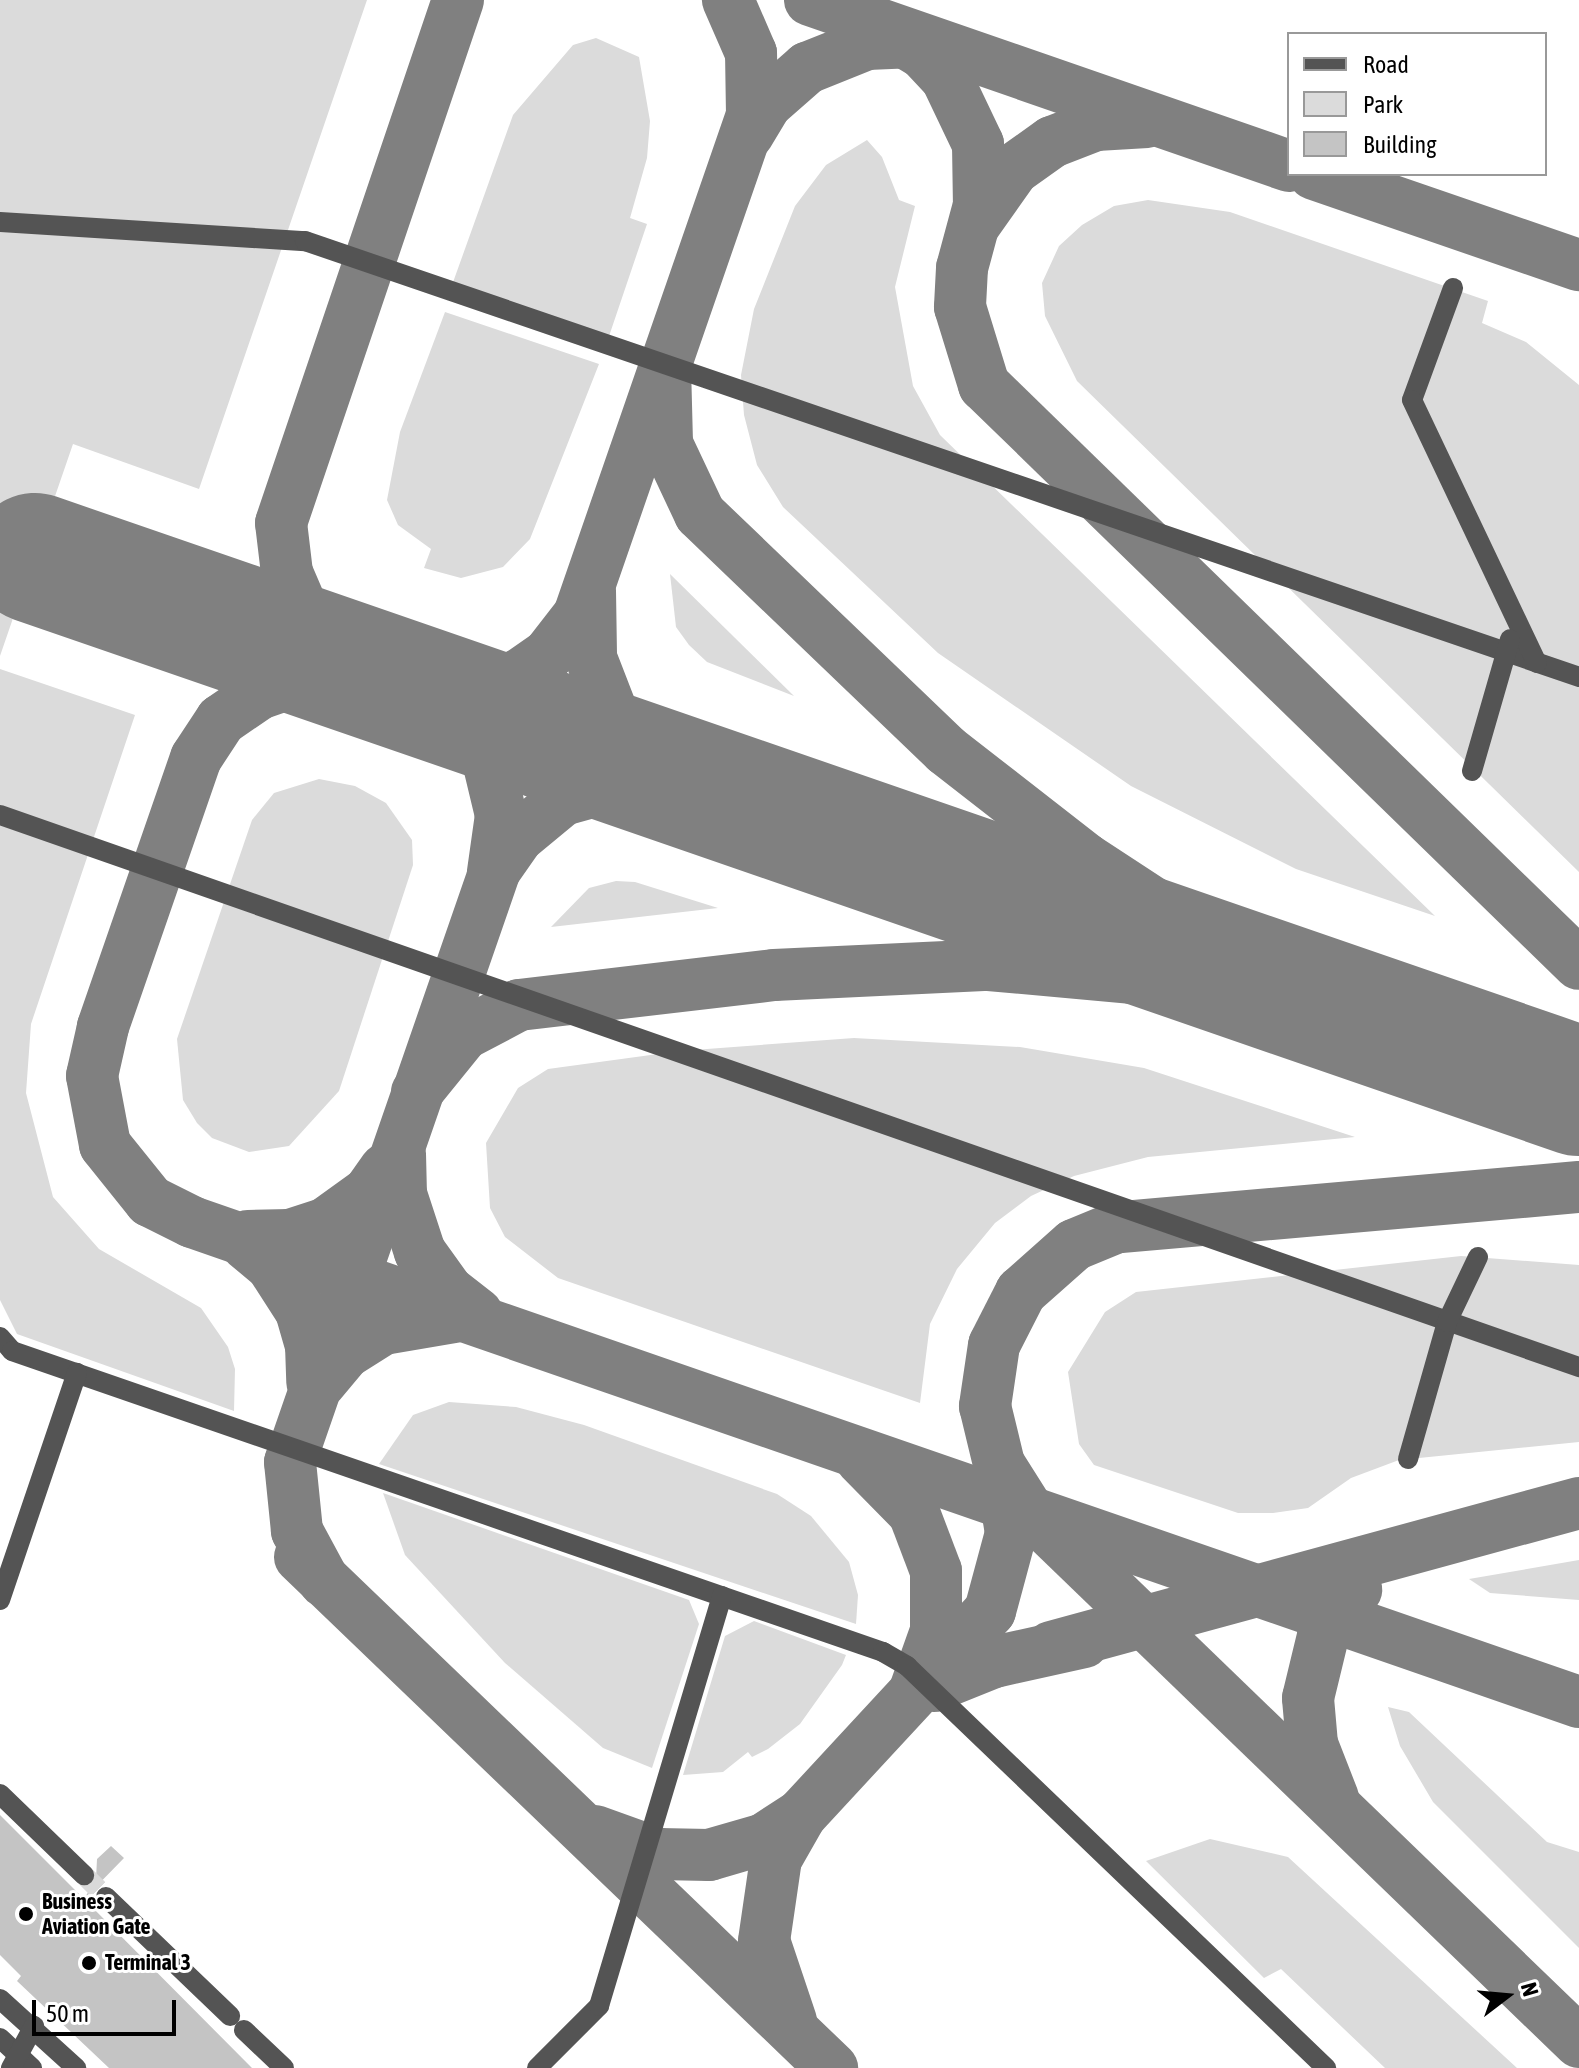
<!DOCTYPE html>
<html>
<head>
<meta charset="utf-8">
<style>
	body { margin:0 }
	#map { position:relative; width:1579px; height:2068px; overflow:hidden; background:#fff; font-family:"Asap Condensed",sans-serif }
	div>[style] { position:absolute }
	.green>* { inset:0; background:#dbdbdb }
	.taxiway>* { height:52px; margin:-26px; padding:0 26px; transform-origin:26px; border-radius:26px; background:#808080 }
	.runway>* { height:130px; margin:-65px; padding:0 65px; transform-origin:65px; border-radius:65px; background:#808080 }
	.building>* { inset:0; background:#c4c4c4 }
	.minor-tunnel>* { height:20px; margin-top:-10px; transform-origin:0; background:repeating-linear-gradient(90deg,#d9d9d9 0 20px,transparent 0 30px) }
	.minor>* { height:20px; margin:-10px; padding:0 10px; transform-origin:10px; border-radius:10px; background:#545454 }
	.dots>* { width:22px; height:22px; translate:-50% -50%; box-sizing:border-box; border:4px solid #fff; border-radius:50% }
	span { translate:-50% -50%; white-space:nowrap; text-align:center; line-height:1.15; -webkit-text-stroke:6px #fff; paint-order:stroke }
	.poi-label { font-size:22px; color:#000; font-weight:700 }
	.left { translate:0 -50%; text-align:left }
	.legend { position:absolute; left:1287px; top:32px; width:260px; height:144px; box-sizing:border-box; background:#fff; border:2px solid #999; margin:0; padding:10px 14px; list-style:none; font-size:24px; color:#000 }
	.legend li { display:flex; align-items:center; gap:16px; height:40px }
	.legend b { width:40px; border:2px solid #999 }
	.north { position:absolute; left:1467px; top:1956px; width:80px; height:80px; -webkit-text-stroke:6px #fff; paint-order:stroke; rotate:74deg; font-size:22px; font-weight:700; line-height:32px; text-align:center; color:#000 }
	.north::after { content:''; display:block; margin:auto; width:28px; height:36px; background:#000; clip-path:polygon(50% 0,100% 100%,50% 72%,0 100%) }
	.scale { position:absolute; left:32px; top:2000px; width:144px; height:36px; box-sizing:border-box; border:4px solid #000; border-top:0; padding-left:10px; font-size:24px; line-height:28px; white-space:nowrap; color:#000; -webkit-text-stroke:6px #fff; paint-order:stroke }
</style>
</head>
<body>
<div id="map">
	<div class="green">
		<i style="clip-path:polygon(0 0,367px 0,199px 489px,73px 444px,0 656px)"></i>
		<i style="clip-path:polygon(596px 38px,639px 57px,650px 121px,647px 158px,630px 218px,647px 224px,604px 351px,447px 299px,513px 115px,573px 45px)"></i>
		<i style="clip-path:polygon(867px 140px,882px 157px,899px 200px,915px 206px,895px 287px,913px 386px,940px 435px,1435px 916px,1296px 869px,1131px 786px,938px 653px,783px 507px,757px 465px,744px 415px,741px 375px,754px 309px,795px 206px,826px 165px)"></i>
		<i style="clip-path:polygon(1148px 200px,1230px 212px,1488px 301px,1482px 323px,1526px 342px,1579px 385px,1579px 872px,1077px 381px,1045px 316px,1042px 283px,1059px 246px,1082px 225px,1114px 206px)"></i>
		<i style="clip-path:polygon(445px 312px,599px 364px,530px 539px,503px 567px,461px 578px,424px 568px,431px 549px,398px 525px,387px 500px,400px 432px)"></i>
		<i style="clip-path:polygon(670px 574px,794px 696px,707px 662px,689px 645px,676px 627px)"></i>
		<i style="clip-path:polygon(0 669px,135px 715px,31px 1024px,26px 1093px,53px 1197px,99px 1249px,201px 1308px,228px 1347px,235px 1369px,234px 1411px,17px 1334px,0 1300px)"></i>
		<i style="clip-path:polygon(319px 779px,355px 786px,386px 803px,412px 840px,413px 865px,339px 1091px,289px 1146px,249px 1152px,212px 1138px,197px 1123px,183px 1100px,177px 1039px,252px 820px,274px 793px)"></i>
		<i style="clip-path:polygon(616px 881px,635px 882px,718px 908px,551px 927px,589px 888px)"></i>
		<i style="clip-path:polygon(854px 1038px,1020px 1047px,1144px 1068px,1355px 1137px,1148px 1157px,1074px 1176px,1031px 1196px,995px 1223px,957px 1269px,930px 1324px,920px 1403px,558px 1278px,505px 1237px,490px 1208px,486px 1143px,518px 1088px,548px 1069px,680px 1051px)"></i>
		<i style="clip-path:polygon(1461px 1256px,1579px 1265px,1579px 1442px,1399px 1460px,1351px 1478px,1308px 1508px,1273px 1513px,1238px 1513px,1094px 1465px,1079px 1444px,1068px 1372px,1105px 1312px,1136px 1292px)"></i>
		<i style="clip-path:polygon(449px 1402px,516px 1407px,584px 1425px,777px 1494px,811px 1516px,849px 1562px,858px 1595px,856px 1624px,379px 1464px,413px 1415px)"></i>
		<i style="clip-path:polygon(383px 1493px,689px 1600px,699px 1624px,652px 1768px,603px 1748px,505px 1663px,405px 1555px)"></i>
		<i style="clip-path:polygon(1579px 1560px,1579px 1600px,1490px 1593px,1469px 1579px)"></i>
		<i style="clip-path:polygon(754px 1621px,846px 1655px,842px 1665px,800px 1724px,768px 1749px,752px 1757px,748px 1752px,723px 1772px,683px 1775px,725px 1636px)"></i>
		<i style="clip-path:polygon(1388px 1707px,1409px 1712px,1547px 1842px,1579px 1852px,1579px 1948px,1433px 1802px,1400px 1746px)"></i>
		<i style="clip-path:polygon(1210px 1839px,1288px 1857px,1517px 2068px,1385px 2068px,1281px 1969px,1264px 1978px,1146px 1861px)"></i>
	</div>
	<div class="taxiway">
		<i style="left:810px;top:0;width:507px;rotate:19.11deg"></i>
		<i style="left:866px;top:19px;width:66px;rotate:30.8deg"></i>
		<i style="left:923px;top:53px;width:35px;rotate:47deg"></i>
		<i style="left:947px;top:79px;width:72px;rotate:64.5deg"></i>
		<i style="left:978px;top:144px;width:61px;rotate:89.1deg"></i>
		<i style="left:979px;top:205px;width:65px;rotate:105.1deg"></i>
		<i style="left:962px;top:268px;width:39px;rotate:93deg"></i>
		<i style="left:960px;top:307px;width:82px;rotate:72.9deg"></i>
		<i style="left:984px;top:385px;width:830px;rotate:44.22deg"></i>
		<i style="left:748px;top:134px;width:35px;rotate:-59deg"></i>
		<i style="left:766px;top:104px;width:55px;rotate:-41.3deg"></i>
		<i style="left:807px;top:68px;width:65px;rotate:-21.8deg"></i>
		<i style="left:867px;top:44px;width:47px;rotate:-2.4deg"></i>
		<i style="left:1314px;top:174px;width:280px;rotate:19deg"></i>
		<i style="left:975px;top:224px;width:67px;rotate:-54.7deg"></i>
		<i style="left:1014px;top:169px;width:47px;rotate:-35.4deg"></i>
		<i style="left:1052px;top:142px;width:47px;rotate:-21.1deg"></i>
		<i style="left:1096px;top:125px;width:51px;rotate:-3.4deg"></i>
		<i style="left:665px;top:366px;width:78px;rotate:88.5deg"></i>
		<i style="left:667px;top:444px;width:77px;rotate:64.8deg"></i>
		<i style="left:700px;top:514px;width:341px;rotate:43.8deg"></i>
		<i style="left:946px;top:750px;width:177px;rotate:37.9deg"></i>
		<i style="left:1086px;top:859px;width:100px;rotate:33.2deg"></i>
		<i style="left:1170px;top:914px;width:249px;rotate:27deg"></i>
		<i style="left:590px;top:591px;width:67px;rotate:89.1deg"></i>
		<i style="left:591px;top:658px;width:72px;rotate:68.8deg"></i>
		<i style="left:617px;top:725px;width:40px;rotate:47deg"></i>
		<i style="left:644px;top:754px;width:55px;rotate:33.1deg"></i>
		<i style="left:366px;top:673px;width:55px;rotate:176.9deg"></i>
		<i style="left:311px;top:676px;width:55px;rotate:160.9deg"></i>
		<i style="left:259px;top:694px;width:46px;rotate:145.6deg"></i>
		<i style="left:221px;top:720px;width:45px;rotate:123.3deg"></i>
		<i style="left:196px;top:758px;width:285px;rotate:109.1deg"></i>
		<i style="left:103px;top:1027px;width:50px;rotate:102.7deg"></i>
		<i style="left:92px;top:1076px;width:70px;rotate:79.3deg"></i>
		<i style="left:105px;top:1145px;width:72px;rotate:51.2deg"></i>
		<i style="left:150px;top:1201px;width:47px;rotate:26.6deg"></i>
		<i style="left:192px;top:1222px;width:1468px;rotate:19.09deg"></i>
		<i style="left:366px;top:673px;width:75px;rotate:-139.3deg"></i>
		<i style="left:309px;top:624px;width:56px;rotate:-113.3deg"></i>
		<i style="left:287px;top:573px;width:50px;rotate:-96.8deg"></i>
		<i style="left:281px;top:523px;width:552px;rotate:-71.3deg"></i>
		<i style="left:418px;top:689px;width:61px"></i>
		<i style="left:479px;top:689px;width:42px;rotate:-19.3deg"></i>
		<i style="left:519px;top:675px;width:35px;rotate:-35deg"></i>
		<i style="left:548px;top:655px;width:51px;rotate:-52.2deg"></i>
		<i style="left:579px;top:615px;width:529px;rotate:-70.91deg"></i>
		<i style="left:752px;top:115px;width:62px;rotate:-90.9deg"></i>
		<i style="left:751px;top:53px;width:58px;rotate:-113.5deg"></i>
		<i style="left:418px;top:689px;width:49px;rotate:35deg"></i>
		<i style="left:458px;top:717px;width:53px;rotate:55.7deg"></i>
		<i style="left:488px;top:761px;width:56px;rotate:76.5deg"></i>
		<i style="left:501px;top:815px;width:58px;rotate:98deg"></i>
		<i style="left:417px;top:1092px;width:75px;rotate:-51deg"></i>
		<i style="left:464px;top:1034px;width:62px;rotate:-27.8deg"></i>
		<i style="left:519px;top:1005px;width:257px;rotate:-6.7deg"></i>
		<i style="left:774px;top:975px;width:215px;rotate:-2.7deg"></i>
		<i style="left:989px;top:965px;width:208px;rotate:5.2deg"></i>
		<i style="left:1196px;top:984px;width:110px;rotate:11deg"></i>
		<i style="left:400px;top:1154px;width:40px;rotate:88.6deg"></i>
		<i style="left:401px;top:1194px;width:61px;rotate:71.9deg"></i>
		<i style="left:420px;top:1252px;width:48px;rotate:54.3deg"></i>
		<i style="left:448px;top:1291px;width:37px;rotate:38deg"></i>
		<i style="left:1579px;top:1187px;width:466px;rotate:175deg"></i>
		<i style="left:1115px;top:1228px;width:44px;rotate:157.5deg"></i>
		<i style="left:1074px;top:1245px;width:71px;rotate:138.4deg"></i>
		<i style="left:1021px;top:1292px;width:59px;rotate:117deg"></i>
		<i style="left:994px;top:1345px;width:62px;rotate:98.4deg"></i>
		<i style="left:985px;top:1406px;width:60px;rotate:76.4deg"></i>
		<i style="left:999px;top:1464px;width:54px;rotate:57.8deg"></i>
		<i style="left:1028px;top:1510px;width:766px;rotate:43.99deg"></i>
		<i style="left:248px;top:1236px;width:42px;rotate:-1.4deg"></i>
		<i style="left:290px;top:1235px;width:38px;rotate:-18deg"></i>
		<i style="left:326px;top:1223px;width:53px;rotate:-35.8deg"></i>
		<i style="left:369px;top:1192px;width:28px;rotate:-55deg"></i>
		<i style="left:246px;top:1244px;width:34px;rotate:40deg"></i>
		<i style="left:272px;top:1266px;width:54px;rotate:57.2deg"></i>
		<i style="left:301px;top:1311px;width:35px;rotate:74deg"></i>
		<i style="left:311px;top:1345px;width:37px;rotate:88deg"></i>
		<i style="left:320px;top:1383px;width:39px;rotate:-50deg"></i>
		<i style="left:345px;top:1353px;width:45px;rotate:-32.3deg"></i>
		<i style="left:383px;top:1329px;width:73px;rotate:-9.5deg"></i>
		<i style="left:861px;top:1459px;width:76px;rotate:45.5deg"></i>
		<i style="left:914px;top:1513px;width:62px;rotate:69.2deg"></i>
		<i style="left:936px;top:1571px;width:60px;rotate:90deg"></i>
		<i style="left:936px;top:1631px;width:63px;rotate:109.6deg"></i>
		<i style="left:300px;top:1557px;width:738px;rotate:43.85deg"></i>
		<i style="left:324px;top:1581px;width:57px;rotate:-118.4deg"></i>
		<i style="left:297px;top:1531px;width:69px;rotate:-95.8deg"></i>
		<i style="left:290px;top:1462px;width:626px;rotate:-70.9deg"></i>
		<i style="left:495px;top:870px;width:39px;rotate:-55deg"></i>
		<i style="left:517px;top:838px;width:60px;rotate:-39.6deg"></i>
		<i style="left:563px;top:800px;width:75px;rotate:-15.5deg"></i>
		<i style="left:635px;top:780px;width:57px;rotate:5deg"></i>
		<i style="left:1051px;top:1647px;width:547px;rotate:-15.26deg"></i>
		<i style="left:934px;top:1686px;width:65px;rotate:-21.8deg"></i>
		<i style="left:994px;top:1662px;width:92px;rotate:-12.5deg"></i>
		<i style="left:1333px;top:1798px;width:58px;rotate:-111.3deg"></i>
		<i style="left:1312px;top:1744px;width:46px;rotate:-95deg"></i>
		<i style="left:1308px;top:1698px;width:64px;rotate:-76.4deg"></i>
		<i style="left:1323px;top:1636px;width:57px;rotate:-54.3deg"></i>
		<i style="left:595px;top:1831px;width:68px;rotate:19.8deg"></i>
		<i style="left:659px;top:1854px;width:50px;rotate:1.1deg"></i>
		<i style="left:709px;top:1855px;width:57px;rotate:-16.2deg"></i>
		<i style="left:764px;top:1839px;width:44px;rotate:-33deg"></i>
		<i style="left:791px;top:2021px;width:84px;rotate:-108.6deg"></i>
		<i style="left:764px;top:1941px;width:83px;rotate:-81.7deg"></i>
		<i style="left:776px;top:1859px;width:51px;rotate:-60.4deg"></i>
		<i style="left:801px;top:1815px;width:278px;rotate:-47.2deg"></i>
		<i style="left:990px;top:1611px;width:81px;rotate:-74.9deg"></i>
		<i style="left:1011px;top:1533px;width:62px;rotate:-99.3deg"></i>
	</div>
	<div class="runway">
		<i style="left:35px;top:558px;width:1633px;rotate:19.05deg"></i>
	</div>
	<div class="building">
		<i style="clip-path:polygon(0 1815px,84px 1899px,96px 1879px,97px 1859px,111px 1846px,124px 1858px,84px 1899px,252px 2068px,109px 2068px,17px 1981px,21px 1976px,0 1955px)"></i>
	</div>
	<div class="minor-tunnel">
		<i style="left:84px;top:1875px;width:31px;rotate:45deg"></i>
	</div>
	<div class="minor">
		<i style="left:0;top:222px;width:306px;rotate:3.6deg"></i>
		<i style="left:305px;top:241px;width:1347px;rotate:18.89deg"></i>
		<i style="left:1453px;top:288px;width:119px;rotate:110.1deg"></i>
		<i style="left:1412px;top:400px;width:291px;rotate:64.6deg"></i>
		<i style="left:1472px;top:771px;width:137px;rotate:-73.9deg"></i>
		<i style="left:0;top:815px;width:1673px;rotate:19.27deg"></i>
		<i style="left:0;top:1337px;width:18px;rotate:49deg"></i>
		<i style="left:12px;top:1351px;width:922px;rotate:19.06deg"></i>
		<i style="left:883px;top:1652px;width:28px;rotate:30deg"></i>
		<i style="left:907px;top:1666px;width:581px;rotate:43.81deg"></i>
		<i style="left:1408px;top:1459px;width:142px;rotate:-74.1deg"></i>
		<i style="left:1447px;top:1322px;width:72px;rotate:-64.5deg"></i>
		<i style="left:0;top:1600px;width:240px;rotate:-71.3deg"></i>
		<i style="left:0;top:1794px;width:117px;rotate:44deg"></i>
		<i style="left:106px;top:1897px;width:172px;rotate:43.8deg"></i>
		<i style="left:0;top:1999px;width:103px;rotate:42.2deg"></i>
		<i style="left:244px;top:2030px;width:55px;rotate:43.5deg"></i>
		<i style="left:0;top:2038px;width:44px;rotate:43.2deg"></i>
		<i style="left:11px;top:2068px;width:48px;rotate:-61.3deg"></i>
		<i style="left:537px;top:2068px;width:88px;rotate:-45deg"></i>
		<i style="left:599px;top:2006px;width:428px;rotate:-73.3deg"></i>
	</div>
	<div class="dots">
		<i style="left:26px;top:1914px;background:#000"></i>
		<i style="left:89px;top:1963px;background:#000"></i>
	</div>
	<div class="poi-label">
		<span class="left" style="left:42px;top:1914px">Business<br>Aviation Gate</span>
		<span class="left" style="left:105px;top:1963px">Terminal 3</span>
	</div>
	<ul class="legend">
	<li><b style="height:10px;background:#545454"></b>Road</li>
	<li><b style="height:22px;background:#dbdbdb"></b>Park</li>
	<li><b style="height:22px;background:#c4c4c4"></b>Building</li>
	</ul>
	<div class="north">N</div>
	<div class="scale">50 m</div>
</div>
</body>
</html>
